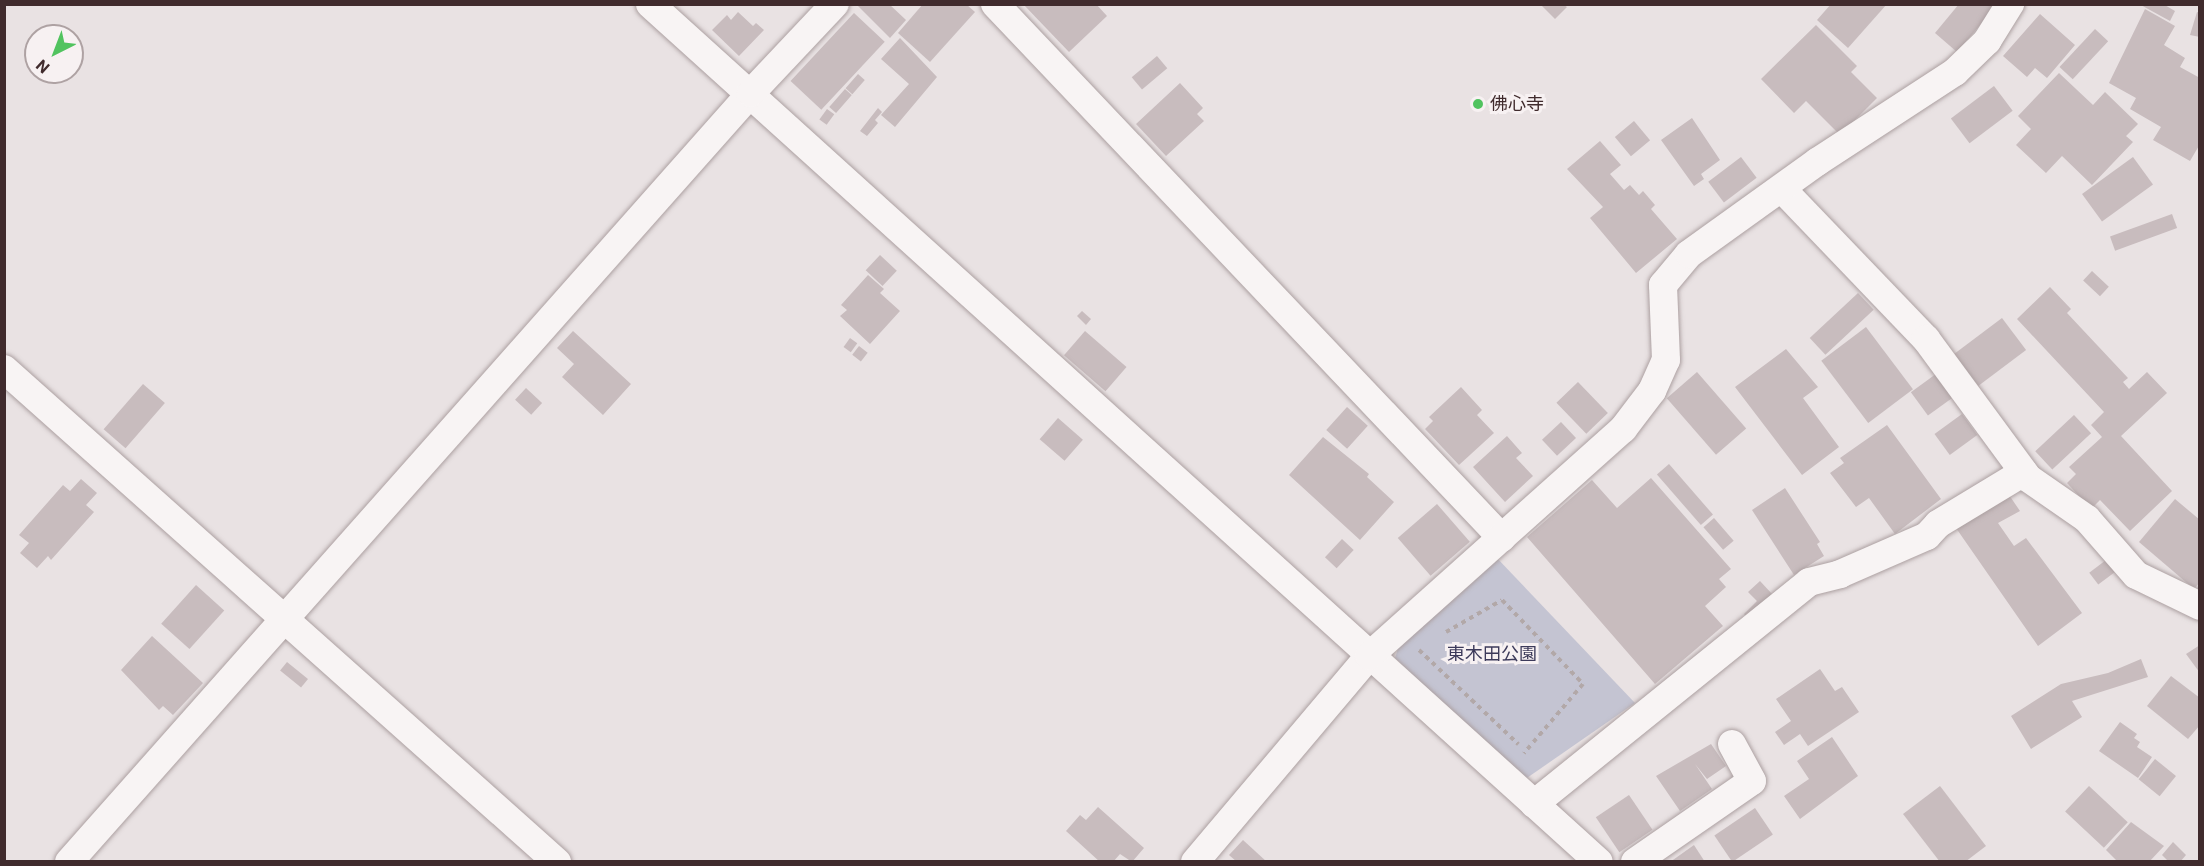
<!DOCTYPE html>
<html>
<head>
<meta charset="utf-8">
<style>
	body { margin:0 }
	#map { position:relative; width:2204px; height:866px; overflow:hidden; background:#e9e2e3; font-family:Roboto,"Noto Sans JP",sans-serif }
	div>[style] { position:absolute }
	.green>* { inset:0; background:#c4c4d2 }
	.building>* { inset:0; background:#c8bcbe; transform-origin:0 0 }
	.path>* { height:4px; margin-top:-2px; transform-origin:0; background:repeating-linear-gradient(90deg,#b2a8a8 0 4.5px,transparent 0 9px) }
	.roads { filter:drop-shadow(0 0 2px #aca0a1) drop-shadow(0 0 2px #aca0a1) }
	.street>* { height:28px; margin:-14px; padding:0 14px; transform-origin:14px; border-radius:14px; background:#f8f4f4 }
	.dots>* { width:16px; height:16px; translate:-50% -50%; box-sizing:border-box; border:3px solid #f7f1f2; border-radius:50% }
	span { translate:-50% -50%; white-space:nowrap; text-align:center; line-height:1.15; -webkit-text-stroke:6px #f7f1f2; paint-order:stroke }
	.poi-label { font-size:18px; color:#402b2d }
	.left { translate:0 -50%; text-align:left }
	.park-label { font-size:18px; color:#3c3a5a }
	.frame { position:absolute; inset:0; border:6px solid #402b2d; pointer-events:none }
	.north { position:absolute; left:24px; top:24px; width:60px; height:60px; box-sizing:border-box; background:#f7f1f2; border:2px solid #aea2a3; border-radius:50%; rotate:222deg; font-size:16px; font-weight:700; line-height:24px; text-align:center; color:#402b2d }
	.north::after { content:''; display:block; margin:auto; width:21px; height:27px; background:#51c35f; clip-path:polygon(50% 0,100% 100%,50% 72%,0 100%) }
</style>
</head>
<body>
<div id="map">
	<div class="green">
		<i style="clip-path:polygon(1495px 556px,1635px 703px,1524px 780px,1395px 658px,1399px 645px)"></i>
	</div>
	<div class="building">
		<i style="clip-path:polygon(856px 4px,889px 4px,906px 20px,890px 38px)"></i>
		<i style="clip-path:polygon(923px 4px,966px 4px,975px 12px,930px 62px,898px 33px)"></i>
		<i style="clip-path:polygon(1023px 4px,1096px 4px,1107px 16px,1069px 52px)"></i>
		<i style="clip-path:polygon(1831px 4px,1887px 4px,1848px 48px,1817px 20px)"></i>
		<i style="clip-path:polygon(1959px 4px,1998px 4px,1957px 52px,1935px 33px)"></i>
		<i style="clip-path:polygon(2139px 4px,2163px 4px,2175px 11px,2170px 21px)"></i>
		<i style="clip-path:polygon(1541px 5px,1564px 5px,1567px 7px,1555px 19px)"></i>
		<i style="clip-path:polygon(2145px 9px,2175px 26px,2164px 45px,2185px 58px,2180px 67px,2200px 78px,2200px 144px,2190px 161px,2153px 140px,2161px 127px,2130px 109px,2136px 98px,2109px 83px)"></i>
		<i style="clip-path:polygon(738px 12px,753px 26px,756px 23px,764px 30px,739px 56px,712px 30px,727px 15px,731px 20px)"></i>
		<i style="clip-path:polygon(2197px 12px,2200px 13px,2200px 37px,2190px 35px)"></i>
		<i style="left:854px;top:13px;width:42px;height:93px;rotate:43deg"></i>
		<i style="clip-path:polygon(2040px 14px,2075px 45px,2047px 78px,2035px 68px,2027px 77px,2003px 56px)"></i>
		<i style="clip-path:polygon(1816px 25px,1857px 66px,1851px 72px,1877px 98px,1840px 135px,1806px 101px,1794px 113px,1761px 79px)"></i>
		<i style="left:2095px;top:29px;width:18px;height:52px;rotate:43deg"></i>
		<i style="clip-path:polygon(900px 38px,937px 77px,895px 127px,881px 115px,909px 84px,881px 59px)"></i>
		<i style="left:1157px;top:56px;width:16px;height:33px;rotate:50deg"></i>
		<i style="clip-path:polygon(2059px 73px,2093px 105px,2105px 92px,2138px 124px,2126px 136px,2133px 142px,2092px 185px,2062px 156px,2046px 173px,2016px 145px,2031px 129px,2018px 116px)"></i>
		<i style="left:858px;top:74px;width:9px;height:19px;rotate:41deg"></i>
		<i style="clip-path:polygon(1180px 83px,1203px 108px,1197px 114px,1204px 121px,1166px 156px,1136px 124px)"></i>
		<i style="left:1994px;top:86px;width:31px;height:54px;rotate:53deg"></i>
		<i style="left:845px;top:89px;width:9px;height:24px;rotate:41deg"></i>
		<i style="clip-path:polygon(878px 108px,882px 112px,875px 120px,878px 123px,867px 136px,860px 131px)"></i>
		<i style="left:827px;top:109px;width:9px;height:13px;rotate:36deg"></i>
		<i style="clip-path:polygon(1692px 118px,1720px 160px,1701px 174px,1704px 179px,1694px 186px,1661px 140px)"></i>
		<i style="left:1634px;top:121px;width:25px;height:25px;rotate:50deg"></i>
		<i style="clip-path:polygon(1600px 141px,1621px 165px,1610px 174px,1624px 190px,1630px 185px,1639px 195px,1643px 191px,1655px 205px,1651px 209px,1677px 239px,1636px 273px,1590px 218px,1603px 207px,1567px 169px)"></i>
		<i style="left:1741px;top:157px;width:26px;height:41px;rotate:53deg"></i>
		<i style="left:2133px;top:157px;width:34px;height:63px;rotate:54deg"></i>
		<i style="left:2172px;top:214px;width:15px;height:66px;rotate:70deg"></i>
		<i style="left:880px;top:255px;width:23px;height:21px;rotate:43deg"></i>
		<i style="left:2092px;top:271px;width:23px;height:13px;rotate:43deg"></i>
		<i style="clip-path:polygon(868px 275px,884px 289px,880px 293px,900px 311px,870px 344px,840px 316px,847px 310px,841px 305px)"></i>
		<i style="clip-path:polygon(2050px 287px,2071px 309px,2067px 313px,2128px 378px,2123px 382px,2129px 389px,2147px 372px,2167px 393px,2121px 436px,2172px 491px,2130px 531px,2100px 500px,2091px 509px,2067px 483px,2076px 474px,2069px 467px,2102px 437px,2091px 425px,2104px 412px,2017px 319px)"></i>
		<i style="left:1858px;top:293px;width:23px;height:66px;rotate:47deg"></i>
		<i style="clip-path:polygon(1082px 311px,1091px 319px,1086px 325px,1077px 316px)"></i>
		<i style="left:2002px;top:318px;width:40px;height:60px;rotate:53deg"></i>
		<i style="left:1866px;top:327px;width:78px;height:56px;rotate:53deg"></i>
		<i style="clip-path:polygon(573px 331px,631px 384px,603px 415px,562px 377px,574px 364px,557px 348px)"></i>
		<i style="left:1085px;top:331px;width:55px;height:32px;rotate:41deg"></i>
		<i style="left:850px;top:338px;width:9px;height:11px;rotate:36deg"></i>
		<i style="left:859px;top:346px;width:11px;height:11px;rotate:38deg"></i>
		<i style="clip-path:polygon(1786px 349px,1818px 387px,1803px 398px,1839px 447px,1802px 475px,1735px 387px)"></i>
		<i style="left:1940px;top:371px;width:29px;height:36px;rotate:54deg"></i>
		<i style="left:1697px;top:372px;width:75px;height:40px;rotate:49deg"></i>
		<i style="left:1578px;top:382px;width:43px;height:30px;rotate:46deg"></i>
		<i style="left:143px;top:384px;width:29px;height:60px;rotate:41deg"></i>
		<i style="clip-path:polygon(1461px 387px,1482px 410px,1477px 415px,1494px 433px,1459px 465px,1425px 429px,1433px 421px,1429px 417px)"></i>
		<i style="left:526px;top:388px;width:22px;height:16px;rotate:43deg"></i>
		<i style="left:1347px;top:407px;width:28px;height:31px;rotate:42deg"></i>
		<i style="left:1962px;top:414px;width:26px;height:34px;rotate:54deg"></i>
		<i style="left:2074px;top:415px;width:25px;height:53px;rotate:47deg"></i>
		<i style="left:1058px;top:418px;width:33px;height:28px;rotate:41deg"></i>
		<i style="left:1561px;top:422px;width:22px;height:26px;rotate:47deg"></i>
		<i style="clip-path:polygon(1887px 425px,1941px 499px,1895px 534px,1869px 498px,1856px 507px,1830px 473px,1844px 463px,1840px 458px)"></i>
		<i style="clip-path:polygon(1507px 436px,1522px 453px,1516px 458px,1533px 476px,1505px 502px,1473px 467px)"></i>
		<i style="clip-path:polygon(1323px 437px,1369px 474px,1367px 477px,1394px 502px,1360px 540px,1289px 475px)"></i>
		<i style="left:1669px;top:464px;width:67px;height:16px;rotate:49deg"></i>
		<i style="clip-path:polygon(1651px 478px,1731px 569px,1719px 579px,1726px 587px,1705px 606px,1723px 626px,1655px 684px,1527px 537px,1592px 480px,1617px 508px)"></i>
		<i style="clip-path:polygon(81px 479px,97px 493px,86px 505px,94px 512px,51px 560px,48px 556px,37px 568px,20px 553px,29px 543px,19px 535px,63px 485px,70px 491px)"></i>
		<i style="clip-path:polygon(1785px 488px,1820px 542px,1817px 544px,1824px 556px,1794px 575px,1752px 510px)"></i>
		<i style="clip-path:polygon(2007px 492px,2020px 511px,1998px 523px,2014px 546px,2026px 538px,2082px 613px,2038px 646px,1956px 528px)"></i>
		<i style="clip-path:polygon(2175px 499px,2200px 520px,2200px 582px,2194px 589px,2139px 542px)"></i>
		<i style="left:1437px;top:504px;width:50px;height:52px;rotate:49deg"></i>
		<i style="left:1714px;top:518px;width:30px;height:14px;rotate:49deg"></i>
		<i style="left:1342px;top:539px;width:16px;height:25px;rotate:43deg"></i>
		<i style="left:2106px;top:560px;width:15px;height:21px;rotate:53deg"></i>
		<i style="clip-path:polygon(1760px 581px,1773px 595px,1750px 621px,1744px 614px,1757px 601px,1748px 592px)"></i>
		<i style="left:196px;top:585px;width:38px;height:52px;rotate:42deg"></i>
		<i style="clip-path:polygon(152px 636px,203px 683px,173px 715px,163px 706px,159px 710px,121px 670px)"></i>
		<i style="clip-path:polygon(2200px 645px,2200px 673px,2186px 654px)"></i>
		<i style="clip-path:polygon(2141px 659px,2148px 677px,2072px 701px,2082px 717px,2031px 749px,2011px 716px,2061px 684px,2108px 673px)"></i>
		<i style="left:287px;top:662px;width:27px;height:11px;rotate:39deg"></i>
		<i style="clip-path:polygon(1820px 669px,1835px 691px,1842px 687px,1859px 712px,1808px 746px,1800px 734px,1784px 745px,1775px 732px,1791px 721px,1776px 699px)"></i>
		<i style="clip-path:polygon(2171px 676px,2200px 698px,2200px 725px,2188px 739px,2147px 706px)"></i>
		<i style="clip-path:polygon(2120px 722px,2137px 734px,2134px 738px,2140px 742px,2137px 747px,2152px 757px,2138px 778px,2099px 751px)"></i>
		<i style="clip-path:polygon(1832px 737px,1858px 776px,1800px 819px,1784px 796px,1809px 779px,1797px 761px)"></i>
		<i style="clip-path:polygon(1711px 744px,1726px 766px,1707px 779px,1695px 764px,1712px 789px,1680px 811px,1656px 776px)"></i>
		<i style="left:2155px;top:759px;width:27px;height:26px;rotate:39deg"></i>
		<i style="clip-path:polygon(1940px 786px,1986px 846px,1965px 862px,1940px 862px,1903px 814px)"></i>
		<i style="left:2089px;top:786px;width:53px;height:35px;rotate:43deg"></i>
		<i style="left:1629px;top:795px;width:42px;height:40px;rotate:56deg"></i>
		<i style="clip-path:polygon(1098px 807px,1144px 848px,1132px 862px,1120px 854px,1113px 862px,1100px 862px,1066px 831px,1080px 815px,1086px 820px)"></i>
		<i style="left:1755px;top:808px;width:32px;height:49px;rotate:56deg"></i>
		<i style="clip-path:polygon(2131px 822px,2164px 846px,2149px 862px,2118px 862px,2106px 850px)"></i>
		<i style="clip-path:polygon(1243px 840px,1267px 862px,1237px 862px,1229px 855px)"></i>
		<i style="clip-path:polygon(2173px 842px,2186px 855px,2180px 862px,2169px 862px,2162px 855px)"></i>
		<i style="clip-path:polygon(1694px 845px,1705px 862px,1670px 862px)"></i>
	</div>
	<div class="path">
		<i style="left:1446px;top:632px;width:64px;rotate:-29.7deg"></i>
		<i style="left:1502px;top:600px;width:117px;rotate:46deg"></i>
		<i style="left:1583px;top:684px;width:91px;rotate:130.5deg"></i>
		<i style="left:1419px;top:650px;width:137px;rotate:43.5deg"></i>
	</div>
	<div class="roads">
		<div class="street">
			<i style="left:650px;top:4px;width:1279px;rotate:42.12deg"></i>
			<i style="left:995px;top:4px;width:736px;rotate:46.49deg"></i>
			<i style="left:1783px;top:190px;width:207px;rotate:46.2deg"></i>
			<i style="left:1926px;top:339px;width:172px;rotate:53.7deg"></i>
			<i style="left:2028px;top:478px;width:72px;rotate:34.8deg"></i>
			<i style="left:2087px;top:519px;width:74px;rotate:48.8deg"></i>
			<i style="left:2136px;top:575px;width:71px;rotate:25.8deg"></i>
			<i style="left:4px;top:369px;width:741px;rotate:41.72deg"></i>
			<i style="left:1534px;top:804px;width:353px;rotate:-38.9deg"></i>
			<i style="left:1809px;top:582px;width:32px;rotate:-14deg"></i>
			<i style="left:1840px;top:574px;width:95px;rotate:-23.6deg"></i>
			<i style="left:1927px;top:536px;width:16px;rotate:-47deg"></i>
			<i style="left:1938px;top:524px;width:100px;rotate:-31.2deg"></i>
			<i style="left:69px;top:862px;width:1028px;rotate:-48.43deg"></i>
			<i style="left:751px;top:93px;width:122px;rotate:-46.7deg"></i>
			<i style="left:1195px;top:862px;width:270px;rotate:-49.8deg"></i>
			<i style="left:1369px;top:656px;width:341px;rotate:-41.8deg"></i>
			<i style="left:1623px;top:429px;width:48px;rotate:-52.7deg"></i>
			<i style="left:1652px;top:391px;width:34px;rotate:-66deg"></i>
			<i style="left:1666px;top:360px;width:75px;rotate:-92.3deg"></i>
			<i style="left:1663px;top:285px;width:40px;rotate:-50deg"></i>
			<i style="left:1689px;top:254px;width:158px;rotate:-35.7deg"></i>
			<i style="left:1817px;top:162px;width:165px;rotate:-33.1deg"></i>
			<i style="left:1955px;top:72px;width:45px;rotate:-44.1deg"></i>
			<i style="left:1987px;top:41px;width:44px;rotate:-58.1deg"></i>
			<i style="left:1635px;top:862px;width:142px;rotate:-34.7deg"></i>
			<i style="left:1752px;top:781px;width:42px;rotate:-118.4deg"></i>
		</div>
	</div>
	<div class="dots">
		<i style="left:1478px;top:104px;background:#51c35f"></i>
	</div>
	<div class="poi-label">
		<span class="left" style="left:1490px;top:104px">佛心寺</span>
	</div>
	<div class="park-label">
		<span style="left:1492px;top:654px">東木田公園</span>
	</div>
	<div class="frame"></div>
	<div class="north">N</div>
</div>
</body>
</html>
